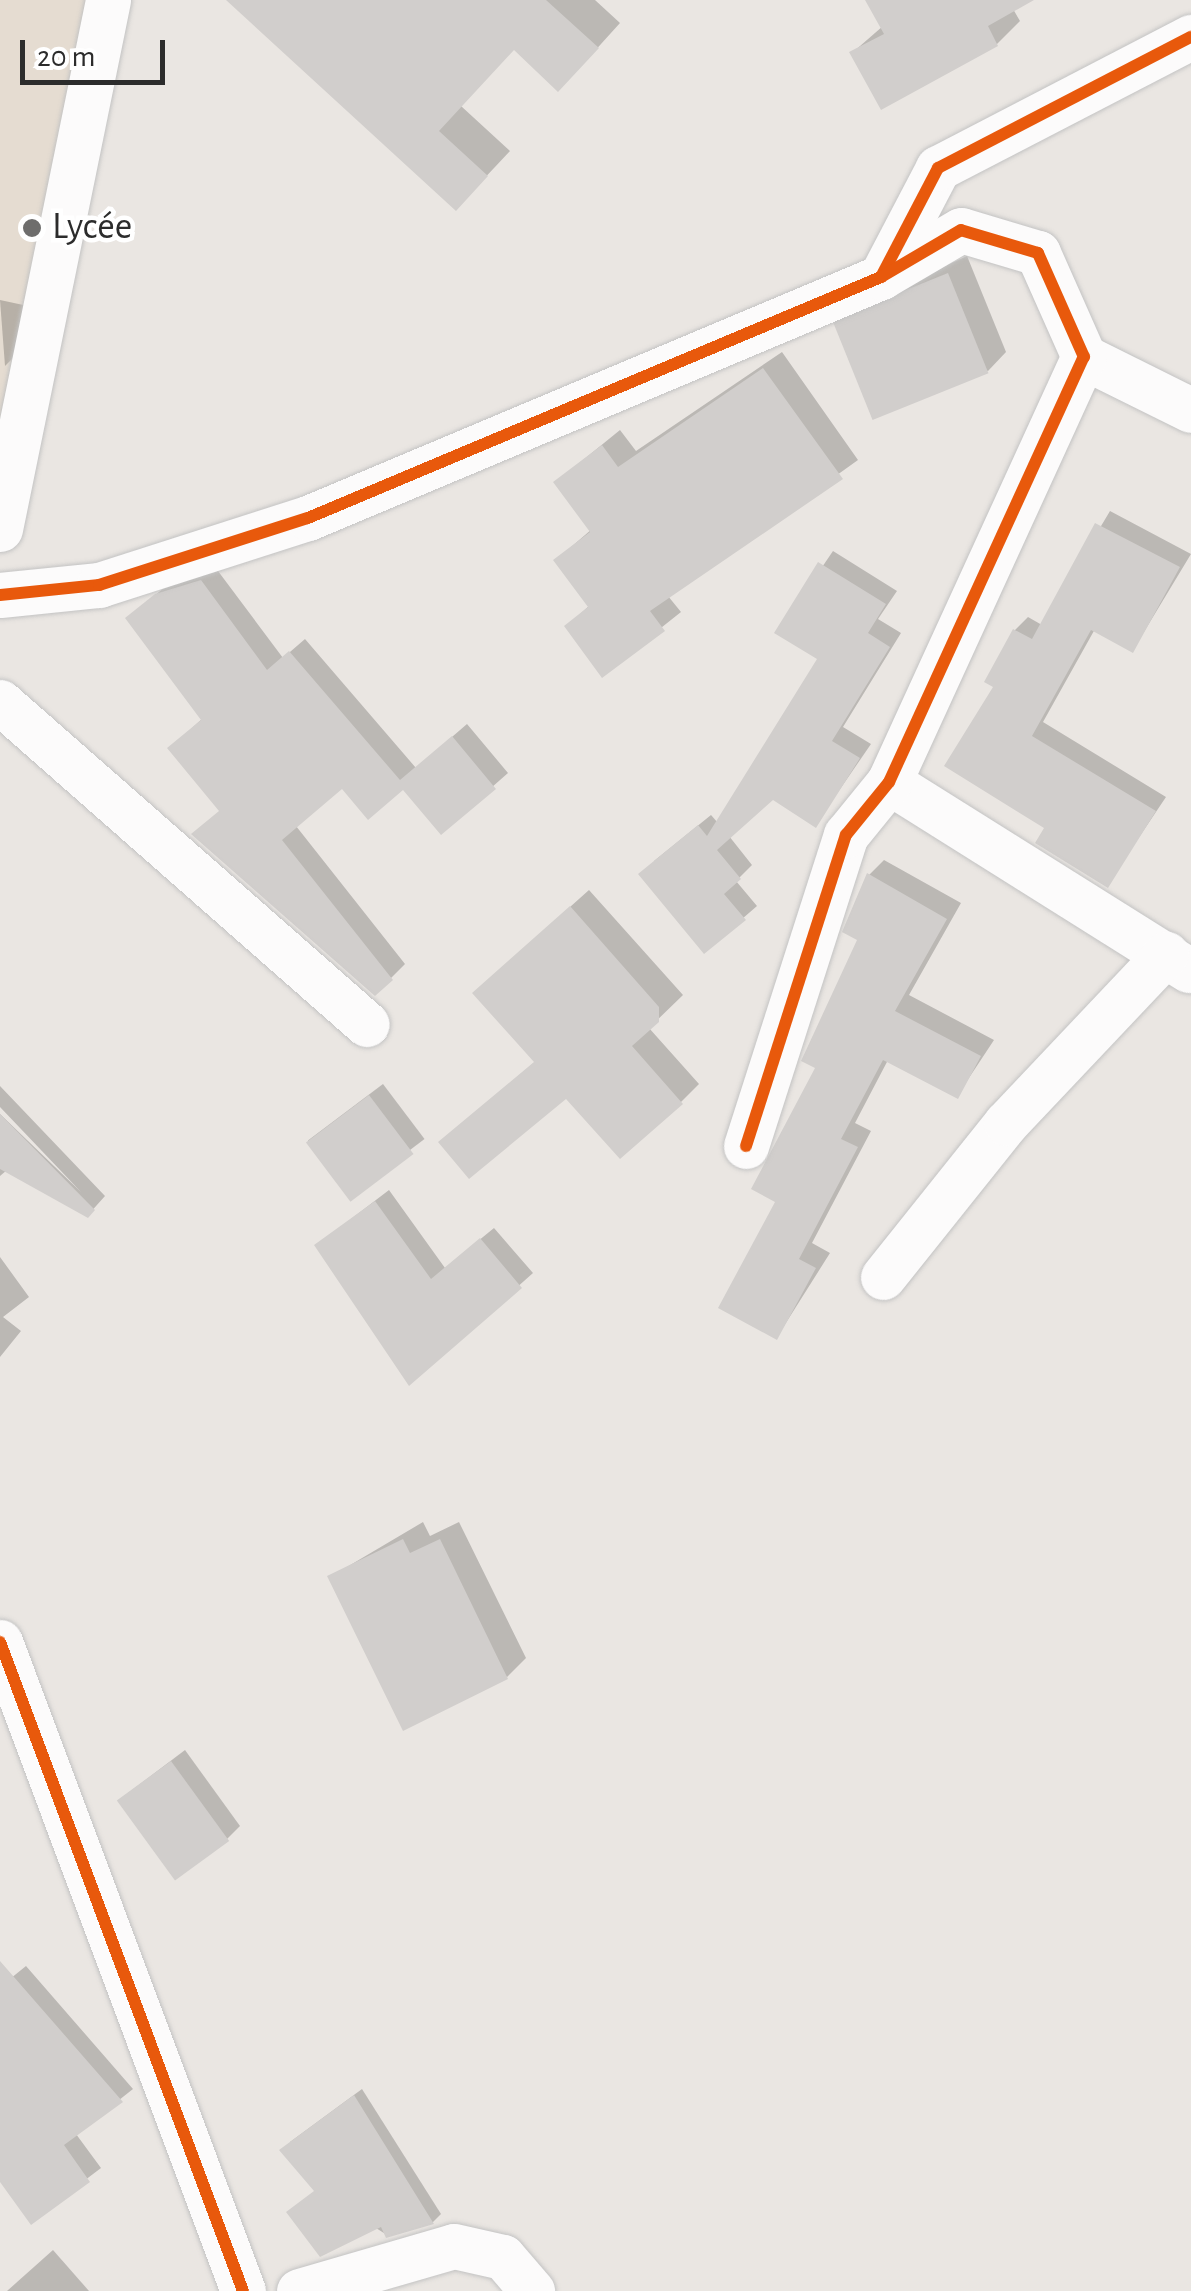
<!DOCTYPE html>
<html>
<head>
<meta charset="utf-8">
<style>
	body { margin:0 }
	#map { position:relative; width:1191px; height:2291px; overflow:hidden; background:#eae6e2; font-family:"Alegreya Sans",sans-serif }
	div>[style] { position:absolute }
	.education>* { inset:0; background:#e5dcd1 }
	.shadow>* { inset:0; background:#0003; transform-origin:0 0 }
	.building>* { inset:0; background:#d1cecc; transform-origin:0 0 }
	.roads { filter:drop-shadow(0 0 2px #c3c3c3) drop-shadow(0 0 2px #c3c3c3) }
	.street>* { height:45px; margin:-22.5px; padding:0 22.5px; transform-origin:22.5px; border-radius:22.5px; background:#fcfbfb }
	.cycleway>* { height:12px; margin:-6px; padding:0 6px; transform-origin:6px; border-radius:6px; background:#e8590c }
	.dots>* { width:28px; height:28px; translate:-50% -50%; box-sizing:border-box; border:5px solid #fff; border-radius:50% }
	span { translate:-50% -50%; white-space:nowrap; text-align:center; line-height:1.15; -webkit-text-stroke:9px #fff; paint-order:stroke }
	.poi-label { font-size:38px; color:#2c2c2c }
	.left { translate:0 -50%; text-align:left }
	.scale { position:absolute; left:20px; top:40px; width:145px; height:45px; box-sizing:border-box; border:5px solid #2c2c2c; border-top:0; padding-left:12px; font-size:30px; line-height:35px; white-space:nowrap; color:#2c2c2c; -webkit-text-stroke:8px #fff; paint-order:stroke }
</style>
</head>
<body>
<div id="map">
	<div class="education">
		<i style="clip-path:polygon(0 0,108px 0,0 529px)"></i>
	</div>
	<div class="shadow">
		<i style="clip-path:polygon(229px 0,595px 0,620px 23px,582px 65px,514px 48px,461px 106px,510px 151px,479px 184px)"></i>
		<i style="clip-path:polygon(868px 0,1029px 0,1013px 9px,1020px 21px,997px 44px,852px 53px,883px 26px)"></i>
		<i style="clip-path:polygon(967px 256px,1006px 352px,988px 371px,837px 326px,855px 307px)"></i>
		<i style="clip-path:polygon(0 300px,28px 306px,18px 353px,5px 366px)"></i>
		<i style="clip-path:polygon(782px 352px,858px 460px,668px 596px,681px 612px,603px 674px,567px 626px,590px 605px,556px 560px,592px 529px,556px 482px,620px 430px,636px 451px)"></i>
		<i style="clip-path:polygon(1110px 511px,1191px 554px,1133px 650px,1095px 629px,1043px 722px,1166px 797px,1107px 885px,1047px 827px,997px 686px,1015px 630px,1028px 617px,1042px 625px)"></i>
		<i style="clip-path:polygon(833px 551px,897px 591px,878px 619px,901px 633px,843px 727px,871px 744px,816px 824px,773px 797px,729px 836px,752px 865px,736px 881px,757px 906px,705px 951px,654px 861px,711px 815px,718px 823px,821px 659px,778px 632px)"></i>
		<i style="clip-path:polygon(215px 567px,283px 658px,305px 639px,416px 768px,467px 724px,508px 773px,441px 832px,403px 787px,342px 785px,296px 826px,405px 964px,391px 978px,170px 748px,203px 718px,128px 618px,172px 581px)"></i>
		<i style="clip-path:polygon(884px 860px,961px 903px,909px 995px,994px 1040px,957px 1096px,888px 1060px,855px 1123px,871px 1131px,812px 1243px,830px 1253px,777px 1337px,779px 1201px,860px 939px,869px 875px)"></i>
		<i style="clip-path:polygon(589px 890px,683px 995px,649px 1028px,699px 1084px,681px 1102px,567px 1095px,441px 1142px,536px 1061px,494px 975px)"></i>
		<i style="left:383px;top:1084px;width:69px;height:94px;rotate:53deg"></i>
		<i style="clip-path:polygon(0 1086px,105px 1196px,88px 1215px,7px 1170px,0 1176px,0 1114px,81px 1192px,0 1107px)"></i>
		<i style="clip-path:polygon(389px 1190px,445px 1268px,494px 1228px,533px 1273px,410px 1382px,317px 1245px)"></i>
		<i style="clip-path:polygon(0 1257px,29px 1297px,3px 1317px,21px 1331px,0 1357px)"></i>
		<i style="clip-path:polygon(423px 1522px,430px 1536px,459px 1522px,526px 1658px,507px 1677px,330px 1577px)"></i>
		<i style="clip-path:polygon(185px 1750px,240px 1826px,227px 1839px,119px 1800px)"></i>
		<i style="clip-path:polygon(26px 1966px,133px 2089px,76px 2134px,101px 2168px,31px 2221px,0 2178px,0 1987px)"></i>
		<i style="clip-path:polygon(362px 2089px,441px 2214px,433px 2222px,387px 2235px,316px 2190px,290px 2142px)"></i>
		<i style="clip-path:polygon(53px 2250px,89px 2291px,7px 2291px)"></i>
	</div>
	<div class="building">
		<i style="clip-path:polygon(226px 0,546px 0,599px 48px,558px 92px,514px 50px,439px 131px,488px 176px,456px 211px)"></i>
		<i style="clip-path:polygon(865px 0,1034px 0,988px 26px,998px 46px,881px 110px,849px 52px,884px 34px)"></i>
		<i style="left:948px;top:273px;width:108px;height:125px;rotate:68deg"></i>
		<i style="clip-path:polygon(763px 368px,843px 479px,650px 611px,665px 631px,602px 678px,564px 626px,588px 607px,553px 560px,590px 532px,553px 482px,602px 445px,618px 467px)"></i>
		<i style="clip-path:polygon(1095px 523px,1180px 567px,1133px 653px,1091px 630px,1032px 736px,1156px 811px,1108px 888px,1035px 843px,1044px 828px,944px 766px,993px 687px,984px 682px,1013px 629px,1032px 639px)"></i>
		<i style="clip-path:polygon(818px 562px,886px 604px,868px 633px,890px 647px,832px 741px,860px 758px,816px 828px,773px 800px,717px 850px,741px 879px,724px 894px,746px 920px,704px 954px,638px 874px,698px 825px,707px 836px,817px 659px,774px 633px)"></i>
		<i style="clip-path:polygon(201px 580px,267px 670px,289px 651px,400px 780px,452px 736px,496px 789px,441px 835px,403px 790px,368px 820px,342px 789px,282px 840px,393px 980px,375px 996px,191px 834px,219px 811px,167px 748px,201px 720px,125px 618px,155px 594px)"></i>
		<i style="clip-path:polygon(867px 873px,947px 919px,895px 1011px,981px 1056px,958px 1099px,883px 1060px,841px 1139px,858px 1147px,799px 1259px,816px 1268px,777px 1340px,718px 1308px,775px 1202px,751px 1189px,815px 1068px,801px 1061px,857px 940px,842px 932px)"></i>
		<i style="clip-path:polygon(570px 906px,659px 1007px,659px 1022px,632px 1046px,683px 1104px,620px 1159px,566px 1099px,469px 1179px,438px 1142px,534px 1062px,472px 993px)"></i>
		<i style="left:369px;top:1095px;width:74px;height:79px;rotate:53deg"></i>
		<i style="clip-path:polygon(0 1114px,95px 1210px,88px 1218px,0 1169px)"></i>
		<i style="clip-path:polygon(375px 1201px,431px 1279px,480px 1238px,522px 1288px,409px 1386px,314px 1245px)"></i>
		<i style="clip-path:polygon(403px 1539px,410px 1553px,440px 1539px,508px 1679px,403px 1731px,327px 1576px)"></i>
		<i style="left:171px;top:1761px;width:99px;height:67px;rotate:54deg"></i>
		<i style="clip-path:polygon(0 1961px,123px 2102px,64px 2145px,90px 2182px,31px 2225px,0 2182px)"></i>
		<i style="clip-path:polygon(354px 2095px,434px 2224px,386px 2238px,381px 2227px,320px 2257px,286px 2212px,314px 2191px,279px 2150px)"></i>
	</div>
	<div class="roads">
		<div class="street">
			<i style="left:1084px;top:357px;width:119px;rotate:26.4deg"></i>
			<i style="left:0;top:529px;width:540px;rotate:-78.46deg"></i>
			<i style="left:0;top:595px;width:100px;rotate:-5.8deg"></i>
			<i style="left:99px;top:585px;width:219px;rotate:-17.8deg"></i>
			<i style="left:308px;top:518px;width:622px;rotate:-22.81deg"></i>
			<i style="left:881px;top:277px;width:123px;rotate:-62.4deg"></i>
			<i style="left:938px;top:168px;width:285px;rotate:-27.4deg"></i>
			<i style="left:0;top:702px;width:488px;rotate:41.3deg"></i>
			<i style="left:889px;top:782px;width:354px;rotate:32.1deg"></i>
			<i style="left:746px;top:1146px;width:327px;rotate:-72.2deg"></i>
			<i style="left:846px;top:835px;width:68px;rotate:-50.9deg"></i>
			<i style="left:889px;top:782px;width:468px;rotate:-65.4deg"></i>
			<i style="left:1084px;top:357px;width:114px;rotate:-113.9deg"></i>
			<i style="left:1038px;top:253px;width:80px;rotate:-163.4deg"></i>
			<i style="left:961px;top:230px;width:93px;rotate:149.6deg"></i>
			<i style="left:883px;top:1277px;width:197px;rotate:-51.4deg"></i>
			<i style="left:1006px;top:1123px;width:233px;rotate:-46.6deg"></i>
			<i style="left:0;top:1642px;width:693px;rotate:69.47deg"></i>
			<i style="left:299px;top:2291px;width:161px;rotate:-16.2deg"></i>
			<i style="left:454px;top:2246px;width:50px;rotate:12.7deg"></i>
			<i style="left:503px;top:2257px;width:45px;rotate:49.5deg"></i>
		</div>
	</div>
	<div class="cycleway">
		<i style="left:0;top:595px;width:100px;rotate:-5.8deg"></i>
		<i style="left:99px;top:585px;width:219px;rotate:-17.8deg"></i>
		<i style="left:308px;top:518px;width:622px;rotate:-22.81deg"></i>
		<i style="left:881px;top:277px;width:123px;rotate:-62.4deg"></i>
		<i style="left:938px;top:168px;width:285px;rotate:-27.4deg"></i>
		<i style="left:746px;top:1146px;width:327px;rotate:-72.2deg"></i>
		<i style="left:846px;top:835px;width:68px;rotate:-50.9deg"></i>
		<i style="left:889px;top:782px;width:468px;rotate:-65.4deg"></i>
		<i style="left:1084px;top:357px;width:114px;rotate:-113.9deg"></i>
		<i style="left:1038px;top:253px;width:80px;rotate:-163.4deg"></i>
		<i style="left:961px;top:230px;width:93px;rotate:149.6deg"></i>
		<i style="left:0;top:1642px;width:693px;rotate:69.47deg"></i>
	</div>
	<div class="dots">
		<i style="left:32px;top:228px;background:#6e6d6c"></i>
	</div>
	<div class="poi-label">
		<span class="left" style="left:52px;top:228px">Lycée</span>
	</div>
	<div class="scale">20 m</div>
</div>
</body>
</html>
